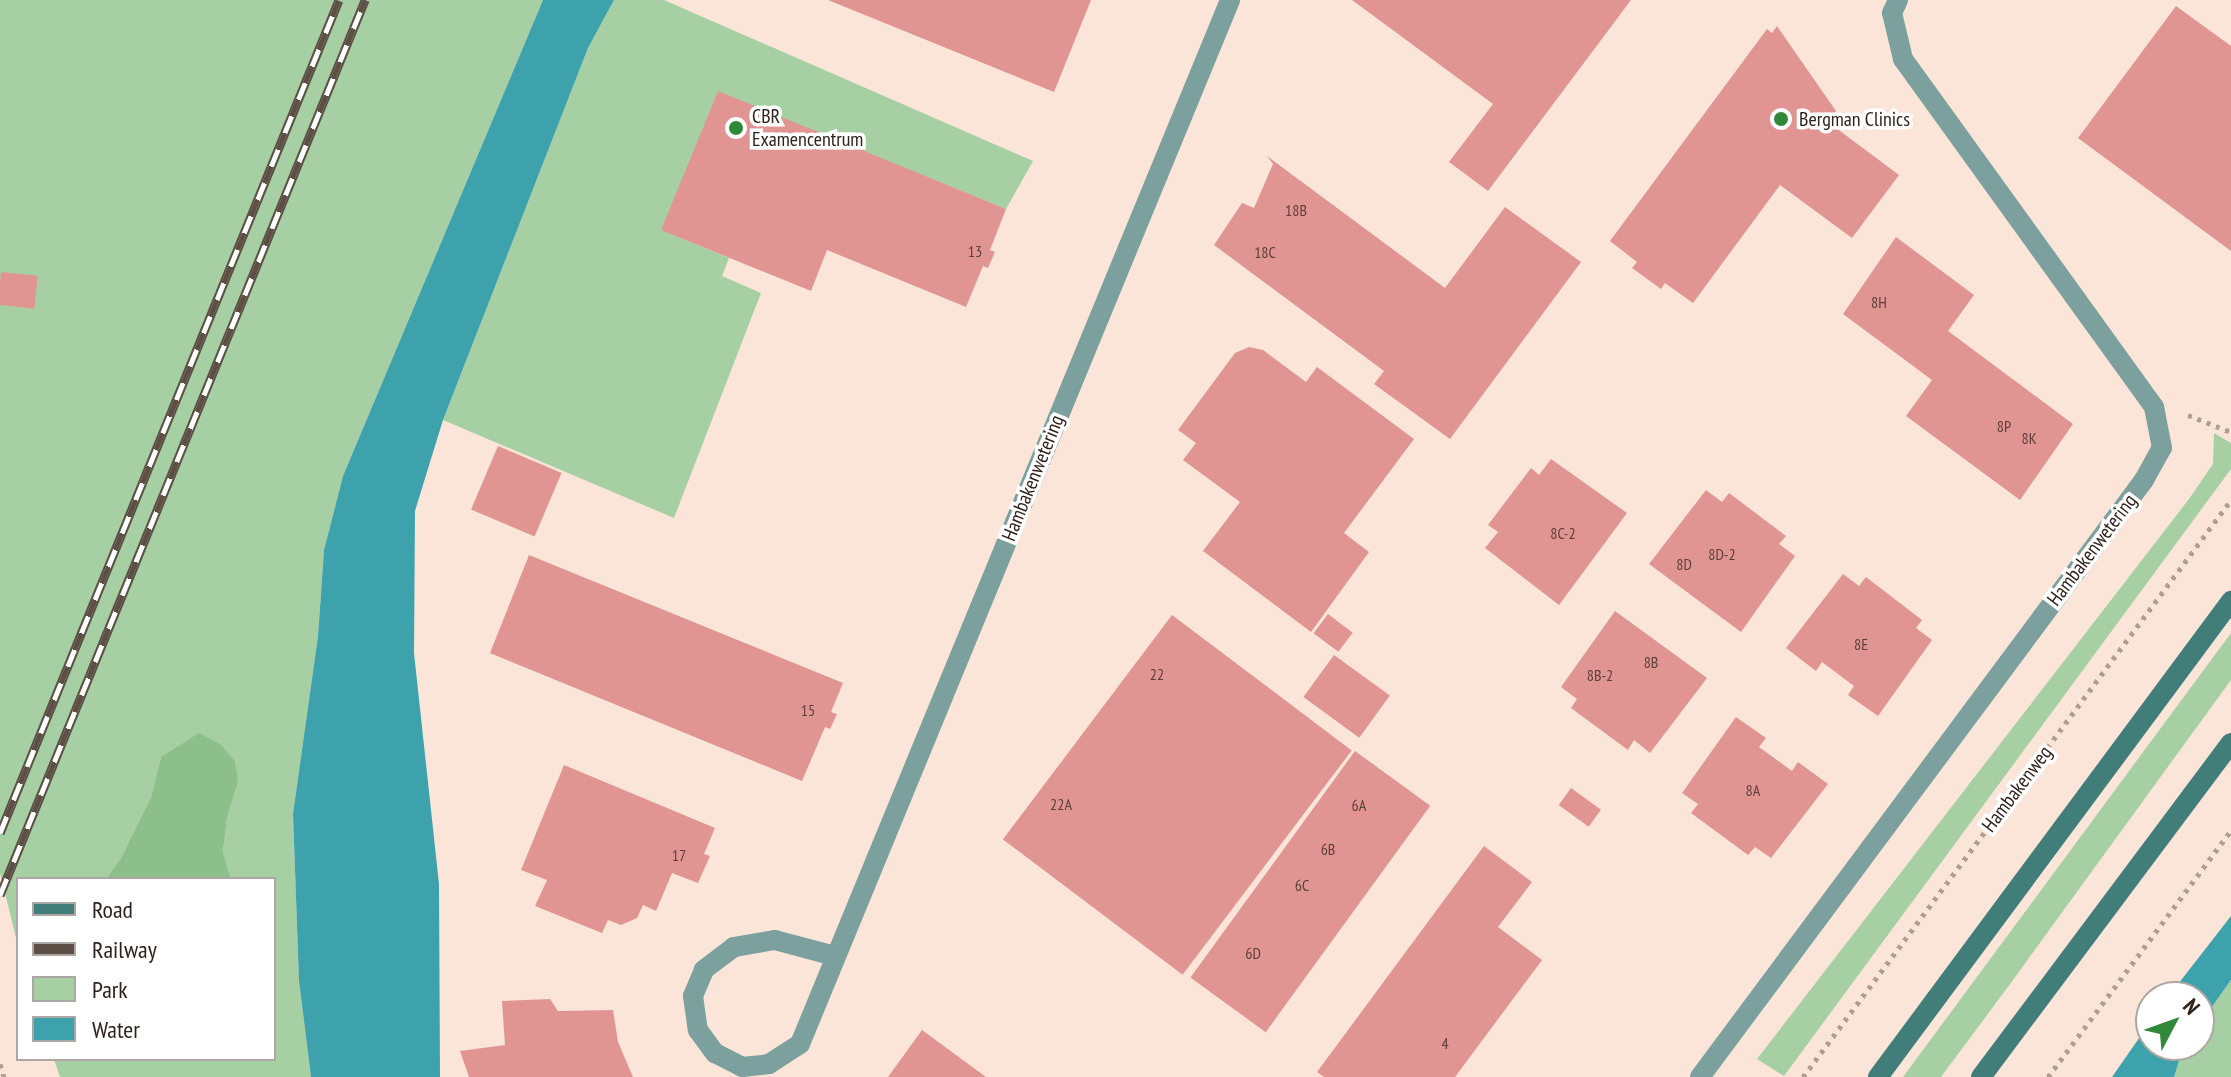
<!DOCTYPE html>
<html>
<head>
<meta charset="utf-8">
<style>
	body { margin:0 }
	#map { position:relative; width:2231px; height:1077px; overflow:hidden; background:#fae5d8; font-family:"PT Sans Narrow",sans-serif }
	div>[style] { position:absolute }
	.green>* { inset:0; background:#a6d0a4 }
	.forest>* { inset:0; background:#8cbf8a }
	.water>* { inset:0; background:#3ea2ad }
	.building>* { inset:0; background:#e19593; transform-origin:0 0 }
	.path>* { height:5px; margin-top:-2.5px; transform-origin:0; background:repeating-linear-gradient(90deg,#b09e92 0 4px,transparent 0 10px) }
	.street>* { height:20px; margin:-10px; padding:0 10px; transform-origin:10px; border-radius:10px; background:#7ba09d }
	.secondary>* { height:20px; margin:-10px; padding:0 10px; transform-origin:10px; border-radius:10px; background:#417d79 }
	.rail>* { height:9px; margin-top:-4.5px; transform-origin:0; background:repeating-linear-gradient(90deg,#fff 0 18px,#5d4f45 0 36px); box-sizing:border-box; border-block:2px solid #5d4f45 }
	.dots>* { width:22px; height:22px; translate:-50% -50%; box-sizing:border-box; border:4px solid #fff; border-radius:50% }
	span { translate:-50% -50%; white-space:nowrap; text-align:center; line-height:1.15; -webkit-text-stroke:7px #fff; paint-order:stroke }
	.number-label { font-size:16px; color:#5c3f38 }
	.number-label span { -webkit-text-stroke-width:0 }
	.poi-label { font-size:20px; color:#2f221a }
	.left { translate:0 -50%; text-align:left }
	.street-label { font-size:20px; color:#2f221a }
	.legend { position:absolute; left:16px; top:877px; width:260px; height:184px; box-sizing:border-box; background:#fff; border:2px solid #aca7a3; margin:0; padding:10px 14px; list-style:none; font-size:24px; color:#2f221a }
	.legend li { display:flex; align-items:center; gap:16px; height:40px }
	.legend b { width:40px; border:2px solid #aca7a3 }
	.north { position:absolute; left:2135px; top:981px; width:80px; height:80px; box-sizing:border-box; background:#fff; border:2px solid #aca7a3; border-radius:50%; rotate:49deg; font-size:22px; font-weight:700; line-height:32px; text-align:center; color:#2f221a }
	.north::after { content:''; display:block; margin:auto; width:28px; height:36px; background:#308939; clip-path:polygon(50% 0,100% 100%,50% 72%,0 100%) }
</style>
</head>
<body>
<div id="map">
	<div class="green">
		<i style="clip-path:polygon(0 0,543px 0,343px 476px,324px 550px,318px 636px,293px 814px,299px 981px,311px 1077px,60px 1077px,54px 1059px,274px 1059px,274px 879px,231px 879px,223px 852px,227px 818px,238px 782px,161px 757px,151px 797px,121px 858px,106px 879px,18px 879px,18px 946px,0 873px)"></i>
		<i style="clip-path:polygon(614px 0,664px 0,1033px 161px,1006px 209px,718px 92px,662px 230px,729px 258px,722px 276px,761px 293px,674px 518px,443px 420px,588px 48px)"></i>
		<i style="clip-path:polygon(2214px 433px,2231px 443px,2231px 469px,1784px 1076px,1757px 1059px,2189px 499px,2213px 464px)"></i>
		<i style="clip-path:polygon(2231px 633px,2231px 680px,2013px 980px,1941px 1077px,1903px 1077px)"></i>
		<i style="clip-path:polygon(2231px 980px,2231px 1077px,2174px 1077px,2183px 1048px,2199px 1045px,2199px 1025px)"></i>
	</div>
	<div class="forest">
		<i style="clip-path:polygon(199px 733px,220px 744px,235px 761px,238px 782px,227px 818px,223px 852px,231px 879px,106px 879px,121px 858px,151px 797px,161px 757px)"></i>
	</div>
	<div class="water">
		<i style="clip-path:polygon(543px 0,614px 0,588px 48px,443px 420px,415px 511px,414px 653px,439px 884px,440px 1077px,311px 1077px,299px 981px,293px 814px,318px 636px,324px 550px,343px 476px)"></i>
		<i style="clip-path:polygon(2231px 916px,2231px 980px,2199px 1025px,2199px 997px,2168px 997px)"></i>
		<i style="clip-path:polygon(2151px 1021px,2151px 1045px,2184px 1045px,2174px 1077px,2112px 1077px)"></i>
	</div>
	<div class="building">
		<i style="clip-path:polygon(828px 0,1091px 0,1054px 92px)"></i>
		<i style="clip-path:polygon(1352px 0,1631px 0,1488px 191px,1449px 162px,1493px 104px)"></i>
		<i style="clip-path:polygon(2176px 6px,2231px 46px,2231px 251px,2078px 138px)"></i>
		<i style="clip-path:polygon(1777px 26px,1836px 111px,1828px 122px,1899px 175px,1852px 238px,1780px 185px,1693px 303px,1665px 283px,1661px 289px,1632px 268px,1637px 262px,1610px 241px,1767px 29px,1772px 33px)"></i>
		<i style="clip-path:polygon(718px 91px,1006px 209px,990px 250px,995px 252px,988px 268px,983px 266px,966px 307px,827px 250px,811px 291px,661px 230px)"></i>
		<i style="clip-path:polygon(1267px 156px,1445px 288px,1505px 207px,1581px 262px,1450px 439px,1374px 384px,1384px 371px,1214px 245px,1242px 203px,1254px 208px,1273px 164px)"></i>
		<i style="clip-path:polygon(1896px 237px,1974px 295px,1948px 331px,2073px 424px,2020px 500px,1906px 416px,1932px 380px,1843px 314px)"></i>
		<i style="left:1px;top:272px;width:37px;height:33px;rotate:6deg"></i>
		<i style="clip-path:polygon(1249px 347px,1263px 350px,1306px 382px,1317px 367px,1414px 439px,1344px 533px,1369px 552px,1311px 632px,1203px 551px,1240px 502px,1183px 460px,1196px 443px,1178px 430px,1235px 353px)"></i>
		<i style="left:498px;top:446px;width:69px;height:69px;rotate:23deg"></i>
		<i style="clip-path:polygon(1551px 459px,1627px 513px,1559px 605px,1485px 548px,1498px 532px,1488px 525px,1531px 468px,1539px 475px)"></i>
		<i style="clip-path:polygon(1706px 490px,1722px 502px,1729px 493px,1786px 536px,1779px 544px,1795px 556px,1741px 632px,1649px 564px)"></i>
		<i style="clip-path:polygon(529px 555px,843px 683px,831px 712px,837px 714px,830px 729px,825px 727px,802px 781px,490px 653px)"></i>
		<i style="clip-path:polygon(1843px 574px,1859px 586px,1866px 577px,1922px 620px,1916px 628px,1932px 640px,1878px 716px,1848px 695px,1854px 686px,1822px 662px,1816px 671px,1786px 648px)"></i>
		<i style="clip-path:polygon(1615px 611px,1707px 678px,1650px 753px,1634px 740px,1628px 750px,1571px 708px,1577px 699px,1561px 687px)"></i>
		<i style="left:1328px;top:614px;width:31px;height:24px;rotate:37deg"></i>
		<i style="left:1172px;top:615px;width:225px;height:281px;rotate:37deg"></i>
		<i style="left:1334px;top:655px;width:69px;height:52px;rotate:36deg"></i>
		<i style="clip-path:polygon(1736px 717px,1766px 738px,1759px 747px,1792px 771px,1798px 762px,1828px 784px,1771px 858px,1755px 847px,1748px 855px,1691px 813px,1698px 804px,1682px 793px)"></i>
		<i style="left:1355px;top:751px;width:93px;height:280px;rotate:36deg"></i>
		<i style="clip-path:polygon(564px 765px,715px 828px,704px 854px,710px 856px,698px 883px,672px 873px,656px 911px,643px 905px,637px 918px,621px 925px,608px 920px,602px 933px,535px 906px,547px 880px,521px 870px)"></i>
		<i style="left:1571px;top:788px;width:37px;height:21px;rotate:36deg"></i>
		<i style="clip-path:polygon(1484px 846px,1532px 882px,1498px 927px,1542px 960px,1455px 1077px,1324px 1077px,1317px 1072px)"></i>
		<i style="clip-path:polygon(550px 999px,558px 1011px,613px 1010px,618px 1042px,633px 1077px,469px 1077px,460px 1051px,505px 1045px,502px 1001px)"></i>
		<i style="clip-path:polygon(922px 1030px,986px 1077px,888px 1077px)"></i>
	</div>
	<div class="path">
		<i style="left:2188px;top:415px;width:46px;rotate:21.6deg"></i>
		<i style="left:0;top:1064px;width:14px;rotate:73deg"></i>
		<i style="left:1803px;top:1077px;width:718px;rotate:-53.43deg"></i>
		<i style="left:2048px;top:1077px;width:307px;rotate:-53.4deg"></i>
	</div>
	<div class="street">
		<i style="left:835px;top:956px;width:62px;rotate:-165.1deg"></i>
		<i style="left:775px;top:940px;width:42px;rotate:170.3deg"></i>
		<i style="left:734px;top:947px;width:38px;rotate:143deg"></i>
		<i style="left:704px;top:970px;width:28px;rotate:113deg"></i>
		<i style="left:693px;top:996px;width:34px;rotate:82deg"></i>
		<i style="left:698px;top:1030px;width:29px;rotate:54deg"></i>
		<i style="left:715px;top:1053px;width:30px;rotate:27deg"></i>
		<i style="left:742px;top:1067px;width:27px;rotate:-6deg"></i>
		<i style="left:769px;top:1064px;width:37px;rotate:-33deg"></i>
		<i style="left:800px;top:1044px;width:1129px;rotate:-67.61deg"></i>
		<i style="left:1700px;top:1077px;width:744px;rotate:-53.36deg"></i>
		<i style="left:2144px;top:480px;width:37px;rotate:-61deg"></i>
		<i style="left:2162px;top:448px;width:42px;rotate:-101deg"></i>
		<i style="left:2154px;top:407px;width:429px;rotate:-125.8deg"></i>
		<i style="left:1903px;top:59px;width:47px;rotate:-103.4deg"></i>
		<i style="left:1892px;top:13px;width:14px;rotate:-65deg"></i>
	</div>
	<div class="secondary">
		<i style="left:1878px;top:1077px;width:593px;rotate:-53.44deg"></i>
		<i style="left:1981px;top:1077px;width:417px;rotate:-53.2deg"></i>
	</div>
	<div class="rail">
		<i style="left:0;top:833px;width:899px;rotate:-67.86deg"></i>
		<i style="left:0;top:895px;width:967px;rotate:-67.81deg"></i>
	</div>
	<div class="dots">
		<i style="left:1781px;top:119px;background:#308939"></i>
		<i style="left:736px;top:128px;background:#308939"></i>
	</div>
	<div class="number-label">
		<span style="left:1296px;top:210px">18B</span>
		<span style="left:975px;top:251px">13</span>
		<span style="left:1265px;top:252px">18C</span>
		<span style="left:1879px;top:302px">8H</span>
		<span style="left:2004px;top:426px">8P</span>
		<span style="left:2029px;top:438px">8K</span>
		<span style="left:1563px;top:533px">8C-2</span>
		<span style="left:1722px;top:554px">8D-2</span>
		<span style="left:1684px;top:564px">8D</span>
		<span style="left:1861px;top:644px">8E</span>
		<span style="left:1651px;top:662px">8B</span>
		<span style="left:1157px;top:674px">22</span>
		<span style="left:1600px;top:675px">8B-2</span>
		<span style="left:808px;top:710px">15</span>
		<span style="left:1753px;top:790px">8A</span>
		<span style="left:1061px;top:804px">22A</span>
		<span style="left:1359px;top:805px">6A</span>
		<span style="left:1328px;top:849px">6B</span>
		<span style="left:679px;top:855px">17</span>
		<span style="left:1302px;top:885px">6C</span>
		<span style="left:1253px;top:953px">6D</span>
		<span style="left:1445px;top:1043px">4</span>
	</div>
	<div class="poi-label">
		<span class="left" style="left:752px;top:128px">CBR<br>Examencentrum</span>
		<span class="left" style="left:1799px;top:119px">Bergman Clinics</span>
	</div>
	<div class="street-label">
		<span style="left:1033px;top:478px;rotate:-68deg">Hambakenwetering</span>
		<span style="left:2092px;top:550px;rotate:-53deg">Hambakenwetering</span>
		<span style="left:2017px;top:789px;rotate:-53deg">Hambakenweg</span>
	</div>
	<ul class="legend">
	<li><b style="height:10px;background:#417d79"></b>Road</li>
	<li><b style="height:10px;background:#5d4f45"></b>Railway</li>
	<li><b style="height:22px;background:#a6d0a4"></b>Park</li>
	<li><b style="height:22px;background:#3ea2ad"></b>Water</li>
	</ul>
	<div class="north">N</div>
</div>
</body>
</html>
